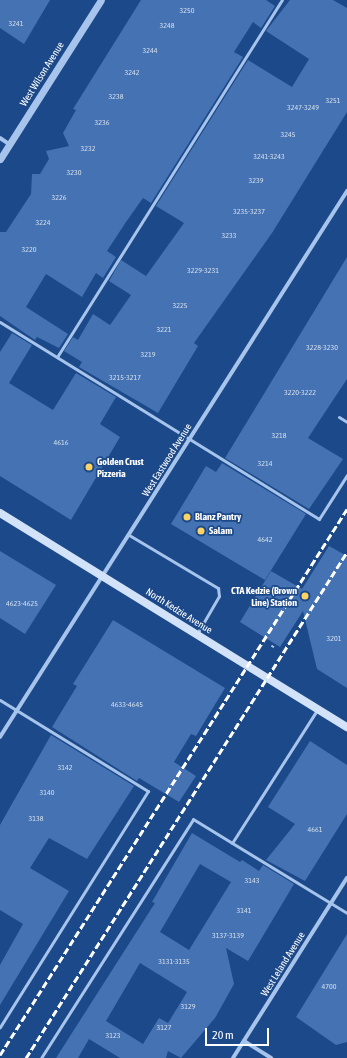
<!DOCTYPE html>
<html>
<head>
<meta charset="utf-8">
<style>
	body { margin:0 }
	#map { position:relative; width:347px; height:1058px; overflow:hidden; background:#1c4989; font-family:"Asap Condensed",sans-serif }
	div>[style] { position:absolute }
	.building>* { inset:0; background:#4472b2 }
	.path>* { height:2.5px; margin-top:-1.25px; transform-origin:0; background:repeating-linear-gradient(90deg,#a6c4ec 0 2px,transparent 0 5px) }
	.service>* { height:3px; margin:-1.5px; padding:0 1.5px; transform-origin:1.5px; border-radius:1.5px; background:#a6c4ec }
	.minor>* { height:4px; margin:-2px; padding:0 2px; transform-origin:2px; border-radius:2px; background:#a6c4ec }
	.tertiary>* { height:7px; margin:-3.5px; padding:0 3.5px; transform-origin:3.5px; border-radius:3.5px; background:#a6c4ec }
	.secondary>* { height:8px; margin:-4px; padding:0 4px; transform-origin:4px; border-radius:4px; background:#d2e2f9 }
	.rail>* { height:3px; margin-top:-1.5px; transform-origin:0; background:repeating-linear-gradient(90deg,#fff 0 7px,transparent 0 10px) }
	.dots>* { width:11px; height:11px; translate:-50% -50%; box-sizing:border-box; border:2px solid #1c4989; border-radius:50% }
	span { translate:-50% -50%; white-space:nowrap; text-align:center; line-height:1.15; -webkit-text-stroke:3.5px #1c4989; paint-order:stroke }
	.number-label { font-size:8px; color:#d0dcec }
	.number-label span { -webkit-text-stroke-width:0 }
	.street-label { font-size:10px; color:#fff }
	.poi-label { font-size:10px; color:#fff; font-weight:700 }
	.left { translate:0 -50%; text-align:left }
	.right { translate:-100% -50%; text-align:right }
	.scale { position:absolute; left:205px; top:1028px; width:64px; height:18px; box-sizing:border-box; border:2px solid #fff; border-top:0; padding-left:5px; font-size:12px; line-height:14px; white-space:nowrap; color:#fff; -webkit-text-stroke:3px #1c4989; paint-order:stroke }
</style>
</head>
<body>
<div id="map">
	<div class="building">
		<i style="clip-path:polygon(0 0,50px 0,24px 44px,0 28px)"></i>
		<i style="clip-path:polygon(141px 0,266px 0,275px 6px,261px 28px,253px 22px,234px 52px,243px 57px,151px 203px,143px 198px,126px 222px,107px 251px,116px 257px,103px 278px,96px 273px,82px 297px,46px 274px,26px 307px,68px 334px,59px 348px,37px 337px,35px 340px,0 316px,0 232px,6px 232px,31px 194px,32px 174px,40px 174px,49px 159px,46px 151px,69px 146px,63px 133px,76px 110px,73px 109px)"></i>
		<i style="clip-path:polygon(290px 0,333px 0,347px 8px,347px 112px,272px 233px,194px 343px,198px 346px,158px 413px,79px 367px,82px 362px,64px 351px,73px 337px,78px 340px,93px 314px,110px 325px,131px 295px,109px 281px,121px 260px,146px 276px,184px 223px,156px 206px,248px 60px,292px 87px,309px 59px,266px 31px)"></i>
		<i style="clip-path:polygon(347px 257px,347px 379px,308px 438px,343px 459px,309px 509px,225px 458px)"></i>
		<i style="clip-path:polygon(12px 333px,32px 345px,9px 383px,53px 410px,76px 373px,116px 397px,100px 424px,120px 437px,71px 520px,0 476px,0 352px)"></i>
		<i style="clip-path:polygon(222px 463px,306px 514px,265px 580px,171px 524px,206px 466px,216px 472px)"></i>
		<i style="clip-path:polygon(329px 546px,347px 556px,347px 688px,317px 669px,303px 611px,280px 647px,240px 622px,271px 571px,302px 589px)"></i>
		<i style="clip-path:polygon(0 551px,56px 585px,25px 634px,0 618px)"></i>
		<i style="clip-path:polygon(113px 620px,225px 688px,196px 736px,191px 734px,174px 762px,196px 776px,179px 802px,139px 778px,137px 781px,52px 727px,77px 686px,73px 684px)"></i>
		<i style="clip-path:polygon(51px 735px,134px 786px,87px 859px,49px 838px,30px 868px,69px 891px,0 1005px,0 965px,23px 924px,0 910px,0 825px)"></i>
		<i style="clip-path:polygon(310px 741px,347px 765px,347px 814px,305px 881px,266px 860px,295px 824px,268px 807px)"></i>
		<i style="clip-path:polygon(evenodd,192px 833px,240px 862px,242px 860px,259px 871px,263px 865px,294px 884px,248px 961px,226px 948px,234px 984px,215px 1018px,181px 1058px,168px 1051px,166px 1058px,120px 1058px,89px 1039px,78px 1058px,56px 1058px,155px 903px,152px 902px,192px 833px,200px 864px,231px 882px,189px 950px,160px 932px,200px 864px,192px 833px,140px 963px,187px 992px,168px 1023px,159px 1018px,143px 1044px,106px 1021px,140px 963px)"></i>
		<i style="clip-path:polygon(347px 934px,347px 1042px,336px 1045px,296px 1017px)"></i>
	</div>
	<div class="path">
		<i style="left:272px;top:647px;width:4px;rotate:-63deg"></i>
	</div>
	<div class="service">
		<i style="left:0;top:322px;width:375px;rotate:31.7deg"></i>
		<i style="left:319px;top:519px;width:52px;rotate:-57.5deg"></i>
		<i style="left:57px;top:357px;width:422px;rotate:-57.8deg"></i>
		<i style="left:339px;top:417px;width:9px;rotate:32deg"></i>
		<i style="left:129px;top:535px;width:104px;rotate:30.8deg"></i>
		<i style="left:218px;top:588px;width:8px;rotate:83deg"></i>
		<i style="left:219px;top:596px;width:44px;rotate:120.1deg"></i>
		<i style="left:0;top:700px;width:174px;rotate:31.6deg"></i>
		<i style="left:148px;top:791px;width:279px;rotate:122.1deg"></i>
		<i style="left:232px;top:843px;width:158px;rotate:-57.4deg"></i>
		<i style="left:41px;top:1058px;width:283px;rotate:-57.5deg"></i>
		<i style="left:193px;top:819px;width:180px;rotate:31.4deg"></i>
	</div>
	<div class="minor">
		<i style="left:0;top:138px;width:11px;rotate:34deg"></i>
		<i style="left:0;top:737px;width:647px;rotate:-57.56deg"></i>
		<i style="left:244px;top:1041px;width:32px;rotate:32deg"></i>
		<i style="left:233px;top:1058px;width:213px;rotate:-57.7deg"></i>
	</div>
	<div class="tertiary">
		<i style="left:0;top:159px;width:188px;rotate:-57.6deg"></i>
	</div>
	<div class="secondary">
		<i style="left:0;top:513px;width:408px;rotate:31.7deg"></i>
	</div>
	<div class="rail">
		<i style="left:0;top:1055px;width:647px;rotate:-57.56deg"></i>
		<i style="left:26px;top:1058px;width:599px;rotate:-57.61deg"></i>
	</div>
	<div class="dots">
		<i style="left:89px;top:467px;background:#fdd464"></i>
		<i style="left:187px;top:517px;background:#fdd464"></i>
		<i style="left:201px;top:531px;background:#fdd464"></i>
		<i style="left:305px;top:596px;background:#fdd464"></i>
	</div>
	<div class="number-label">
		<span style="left:187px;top:11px">3250</span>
		<span style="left:16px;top:24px">3241</span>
		<span style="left:167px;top:26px">3248</span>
		<span style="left:150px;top:51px">3244</span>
		<span style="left:132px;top:73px">3242</span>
		<span style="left:116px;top:97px">3238</span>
		<span style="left:333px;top:101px">3251</span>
		<span style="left:303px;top:108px">3247-3249</span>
		<span style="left:102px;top:123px">3236</span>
		<span style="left:288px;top:135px">3245</span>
		<span style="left:88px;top:149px">3232</span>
		<span style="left:269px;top:157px">3241-3243</span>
		<span style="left:74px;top:173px">3230</span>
		<span style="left:256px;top:181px">3239</span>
		<span style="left:59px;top:198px">3226</span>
		<span style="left:249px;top:212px">3235-3237</span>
		<span style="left:43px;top:223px">3224</span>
		<span style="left:229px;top:236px">3233</span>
		<span style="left:29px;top:250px">3220</span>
		<span style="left:203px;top:271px">3229-3231</span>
		<span style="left:180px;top:306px">3225</span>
		<span style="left:164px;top:330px">3221</span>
		<span style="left:322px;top:348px">3228-3230</span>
		<span style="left:148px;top:355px">3219</span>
		<span style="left:125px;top:378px">3215-3217</span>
		<span style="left:300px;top:393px">3220-3222</span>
		<span style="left:279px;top:436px">3218</span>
		<span style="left:61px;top:443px">4616</span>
		<span style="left:265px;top:464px">3214</span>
		<span style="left:265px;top:540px">4642</span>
		<span style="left:22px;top:604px">4623-4625</span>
		<span style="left:334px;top:639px">3201</span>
		<span style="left:127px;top:705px">4633-4645</span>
		<span style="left:65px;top:768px">3142</span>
		<span style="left:47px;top:793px">3140</span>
		<span style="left:36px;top:819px">3138</span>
		<span style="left:315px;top:830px">4661</span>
		<span style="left:252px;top:881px">3143</span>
		<span style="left:244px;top:911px">3141</span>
		<span style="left:228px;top:936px">3137-3139</span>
		<span style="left:174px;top:962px">3131-3135</span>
		<span style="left:329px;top:987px">4700</span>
		<span style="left:188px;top:1007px">3129</span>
		<span style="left:164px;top:1028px">3127</span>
		<span style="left:113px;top:1036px">3123</span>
	</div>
	<div class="street-label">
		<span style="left:42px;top:74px;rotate:-58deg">West Wilson Avenue</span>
		<span style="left:167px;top:460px;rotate:-58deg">West Eastwood Avenue</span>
		<span style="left:179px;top:611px;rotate:32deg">North Kedzie Avenue</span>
		<span style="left:283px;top:964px;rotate:-58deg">West Leland Avenue</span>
	</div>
	<div class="poi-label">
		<span class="left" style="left:97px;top:467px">Golden Crust<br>Pizzeria</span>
		<span class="left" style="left:195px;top:517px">Blanz Pantry</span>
		<span class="left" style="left:209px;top:531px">Salam</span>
		<span class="right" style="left:297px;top:596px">CTA Kedzie (Brown<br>Line) Station</span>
	</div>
	<div class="scale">20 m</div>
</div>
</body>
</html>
